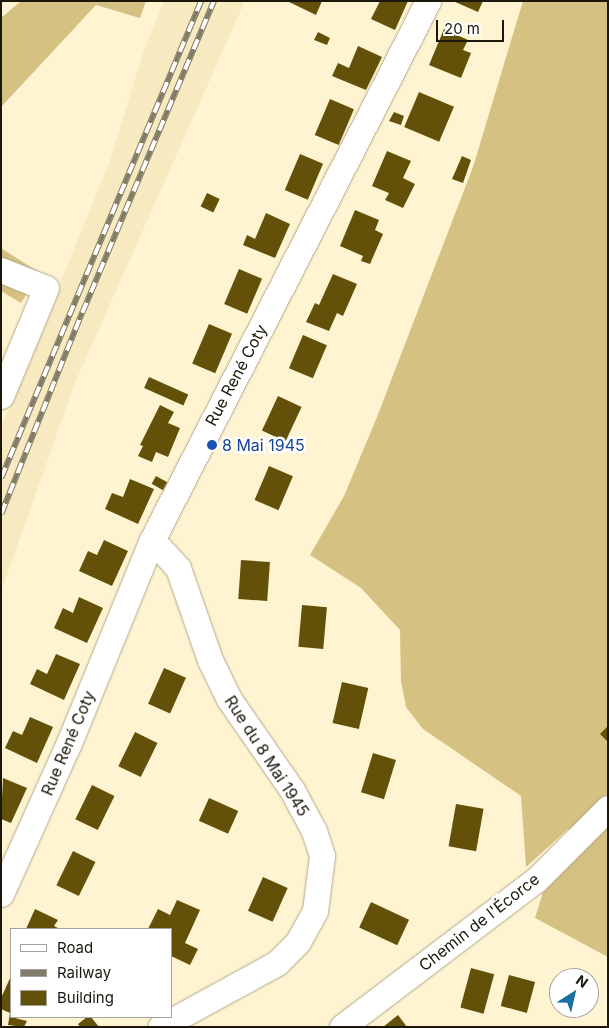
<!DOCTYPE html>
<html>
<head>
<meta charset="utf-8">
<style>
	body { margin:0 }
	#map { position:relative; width:609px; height:1028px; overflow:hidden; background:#fff4d2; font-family:Inter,sans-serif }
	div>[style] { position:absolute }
	.built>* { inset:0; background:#f7eac1 }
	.forest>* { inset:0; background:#d5c181 }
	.building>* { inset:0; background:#635109; transform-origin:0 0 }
	.roads { filter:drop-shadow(0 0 1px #b3a989) drop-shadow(0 0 1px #b3a989) }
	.street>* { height:25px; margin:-12.5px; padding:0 12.5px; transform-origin:12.5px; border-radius:12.5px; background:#fff }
	.rail>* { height:5.5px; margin-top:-2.75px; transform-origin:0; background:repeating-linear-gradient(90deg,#fff 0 11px,#827b65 0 22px); box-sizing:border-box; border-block:1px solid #827b65 }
	.dots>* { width:14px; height:14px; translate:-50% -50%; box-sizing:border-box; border:2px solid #fff; border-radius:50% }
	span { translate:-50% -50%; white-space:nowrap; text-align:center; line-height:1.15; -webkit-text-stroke:5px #fff; paint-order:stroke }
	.street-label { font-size:16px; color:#1b170b }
	.transit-label { font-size:16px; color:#164399 }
	.left { translate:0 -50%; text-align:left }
	.frame { position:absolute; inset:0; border:2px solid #1b170b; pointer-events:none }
	.legend { position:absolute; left:10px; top:928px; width:162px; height:90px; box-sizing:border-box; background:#fff; border:1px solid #a4a29d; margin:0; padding:6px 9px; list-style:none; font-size:15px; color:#1b170b }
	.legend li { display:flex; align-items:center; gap:10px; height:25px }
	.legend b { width:25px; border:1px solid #a4a29d }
	.north { position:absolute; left:549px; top:968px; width:50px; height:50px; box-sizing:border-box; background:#fff; border:1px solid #a4a29d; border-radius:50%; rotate:35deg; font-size:14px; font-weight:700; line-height:20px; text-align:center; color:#1b170b }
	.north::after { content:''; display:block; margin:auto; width:18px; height:22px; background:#1970a0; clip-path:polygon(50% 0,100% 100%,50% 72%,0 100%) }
	.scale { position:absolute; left:436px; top:20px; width:68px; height:22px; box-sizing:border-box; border:2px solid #1b170b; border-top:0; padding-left:6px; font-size:15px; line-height:18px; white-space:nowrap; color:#1b170b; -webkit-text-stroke:4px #fff; paint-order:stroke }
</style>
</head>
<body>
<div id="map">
	<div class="built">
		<i style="clip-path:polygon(164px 1px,245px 1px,75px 383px,1px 592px,1px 428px,110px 161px,143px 53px)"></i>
	</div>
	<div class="forest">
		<i style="clip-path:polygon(21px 1px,146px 1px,140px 18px,96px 5px,1px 107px,1px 18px)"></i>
		<i style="clip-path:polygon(523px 1px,608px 1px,608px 957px,535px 918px,543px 892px,581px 837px,568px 829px,526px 867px,521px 796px,423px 729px,406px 707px,401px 681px,400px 630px,361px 588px,310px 555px,344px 496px,377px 417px,473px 167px)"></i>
		<i style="clip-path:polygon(1px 248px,40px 273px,21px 303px,1px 291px)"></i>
	</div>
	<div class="building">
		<i style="clip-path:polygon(287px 1px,322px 1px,316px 15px)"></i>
		<i style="clip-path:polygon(380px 1px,408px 1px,395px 30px,371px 19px)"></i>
		<i style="clip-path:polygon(453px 1px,483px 1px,478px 12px)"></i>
		<i style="clip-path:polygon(444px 29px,468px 40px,463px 50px,471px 53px,461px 78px,429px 65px)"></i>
		<i style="clip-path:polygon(318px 32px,330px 38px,327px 45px,314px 40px)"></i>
		<i style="clip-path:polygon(358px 46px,382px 57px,366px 90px,332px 76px,338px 63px,349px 68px)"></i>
		<i style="left:419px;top:92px;width:38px;height:38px;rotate:23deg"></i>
		<i style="left:330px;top:99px;width:26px;height:39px;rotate:23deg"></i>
		<i style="clip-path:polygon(394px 112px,404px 116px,401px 125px,389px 121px)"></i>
		<i style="clip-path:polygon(387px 151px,411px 161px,403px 178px,415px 184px,403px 208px,385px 200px,389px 193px,372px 186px)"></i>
		<i style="left:300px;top:154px;width:25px;height:39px;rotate:23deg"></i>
		<i style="clip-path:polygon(462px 156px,471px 160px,463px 183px,452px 179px)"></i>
		<i style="left:207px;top:193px;width:14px;height:15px;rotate:25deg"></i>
		<i style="clip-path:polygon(355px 210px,379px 220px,375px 230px,383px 234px,370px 264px,361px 261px,363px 256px,340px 246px)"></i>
		<i style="clip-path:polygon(266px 213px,290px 224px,275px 258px,243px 245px,247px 235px,255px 239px)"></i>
		<i style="left:239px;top:269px;width:25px;height:38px;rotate:23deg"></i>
		<i style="clip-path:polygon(333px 274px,357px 284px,343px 316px,337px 313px,329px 331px,306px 322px,315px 303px,319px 305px)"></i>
		<i style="left:209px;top:324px;width:25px;height:43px;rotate:23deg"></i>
		<i style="left:303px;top:335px;width:26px;height:36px;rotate:23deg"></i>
		<i style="left:149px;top:377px;width:43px;height:12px;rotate:24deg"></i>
		<i style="left:278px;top:396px;width:26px;height:38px;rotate:25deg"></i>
		<i style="clip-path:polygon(160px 405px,174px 412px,168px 423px,180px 428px,168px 457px,156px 452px,152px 462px,138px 456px,143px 446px,140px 445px)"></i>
		<i style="left:269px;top:466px;width:26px;height:37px;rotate:23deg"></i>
		<i style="left:156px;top:476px;width:13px;height:9px;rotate:29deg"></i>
		<i style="clip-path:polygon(130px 479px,154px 489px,138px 524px,105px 509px,112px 493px,123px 497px)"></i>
		<i style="clip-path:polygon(104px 540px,128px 551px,112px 586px,79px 571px,88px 551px,97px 555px)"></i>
		<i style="left:241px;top:560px;width:29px;height:39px;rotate:4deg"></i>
		<i style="clip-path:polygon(79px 597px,103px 608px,87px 643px,54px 628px,63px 608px,73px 613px)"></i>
		<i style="left:302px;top:605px;width:25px;height:42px;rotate:5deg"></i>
		<i style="clip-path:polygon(56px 654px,80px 664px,64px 700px,30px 684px,37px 669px,47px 674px)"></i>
		<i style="left:164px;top:668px;width:24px;height:39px;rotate:24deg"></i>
		<i style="left:342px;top:682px;width:27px;height:42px;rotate:13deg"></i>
		<i style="clip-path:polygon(30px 717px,53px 727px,37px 763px,5px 748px,13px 731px,22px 735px)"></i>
		<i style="clip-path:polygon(608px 726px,608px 742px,600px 734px)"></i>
		<i style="left:135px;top:732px;width:25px;height:38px;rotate:26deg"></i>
		<i style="left:373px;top:753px;width:24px;height:41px;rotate:17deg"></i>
		<i style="clip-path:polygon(3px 778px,27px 788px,11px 823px,1px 819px)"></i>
		<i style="left:92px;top:785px;width:25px;height:38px;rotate:26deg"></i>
		<i style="left:209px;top:798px;width:32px;height:25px;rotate:24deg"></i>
		<i style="left:456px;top:804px;width:28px;height:43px;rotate:10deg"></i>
		<i style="left:73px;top:851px;width:25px;height:38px;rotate:26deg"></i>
		<i style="left:263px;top:877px;width:27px;height:37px;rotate:24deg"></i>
		<i style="clip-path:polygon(177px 900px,200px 910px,185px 943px,198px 949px,190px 965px,171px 956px,171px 929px,148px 929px,158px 909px,170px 915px)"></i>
		<i style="left:371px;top:902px;width:42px;height:28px;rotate:25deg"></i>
		<i style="clip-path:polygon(35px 909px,58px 920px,54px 926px,60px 929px,26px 929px)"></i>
		<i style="left:471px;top:968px;width:24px;height:41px;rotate:15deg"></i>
		<i style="left:509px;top:975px;width:27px;height:32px;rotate:15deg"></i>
		<i style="clip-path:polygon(11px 976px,11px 1017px,27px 1021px,24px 1027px,8px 1025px,10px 1013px,1px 1009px,1px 998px)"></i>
		<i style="clip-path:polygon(398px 1015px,407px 1027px,383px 1027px)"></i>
		<i style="clip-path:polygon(87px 1017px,91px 1017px,99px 1027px,80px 1027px,78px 1024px)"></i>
	</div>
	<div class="roads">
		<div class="street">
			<i style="left:1px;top:270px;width:48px;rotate:21.8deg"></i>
			<i style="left:46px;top:288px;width:117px;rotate:112.6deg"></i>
			<i style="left:152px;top:540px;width:38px;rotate:47deg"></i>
			<i style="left:178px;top:568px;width:97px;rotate:70.8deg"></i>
			<i style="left:210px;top:660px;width:43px;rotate:64deg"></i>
			<i style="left:229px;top:699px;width:111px;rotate:55.3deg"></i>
			<i style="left:292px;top:790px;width:47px;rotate:61.8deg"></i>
			<i style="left:314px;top:831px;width:26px;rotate:72deg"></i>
			<i style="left:322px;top:856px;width:55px;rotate:97.3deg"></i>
			<i style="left:315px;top:911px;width:35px;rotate:119deg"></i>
			<i style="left:298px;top:942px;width:30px;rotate:135deg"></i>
			<i style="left:277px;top:963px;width:133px;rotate:151.3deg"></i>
			<i style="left:1px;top:894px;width:166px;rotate:-65.8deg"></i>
			<i style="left:69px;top:743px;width:219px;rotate:-67.8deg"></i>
			<i style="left:152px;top:540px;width:606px;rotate:-62.88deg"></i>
			<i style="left:342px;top:1027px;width:243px;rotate:-37.2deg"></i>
			<i style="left:536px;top:880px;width:102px;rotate:-45deg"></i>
		</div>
	</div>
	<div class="rail">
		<i style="left:1px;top:478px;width:517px;rotate:-67.25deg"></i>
		<i style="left:1px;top:514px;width:217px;rotate:-68.1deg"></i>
		<i style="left:82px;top:313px;width:339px;rotate:-67.1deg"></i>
	</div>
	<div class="dots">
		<i style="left:212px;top:445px;background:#1a4fb4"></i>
	</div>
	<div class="street-label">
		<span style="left:236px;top:375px;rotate:-62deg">Rue René Coty</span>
		<span style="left:68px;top:743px;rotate:-67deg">Rue René Coty</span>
		<span style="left:267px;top:756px;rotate:57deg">Rue du 8 Mai 1945</span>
		<span style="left:479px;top:922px;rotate:-38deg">Chemin de l'Écorce</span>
	</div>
	<div class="transit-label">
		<span class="left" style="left:222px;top:445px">8 Mai 1945</span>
	</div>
	<div class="frame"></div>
	<ul class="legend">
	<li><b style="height:6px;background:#fff"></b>Road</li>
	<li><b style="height:6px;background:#827b65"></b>Railway</li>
	<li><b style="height:14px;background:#635109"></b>Building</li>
	</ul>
	<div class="north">N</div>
	<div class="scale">20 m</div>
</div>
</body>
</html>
